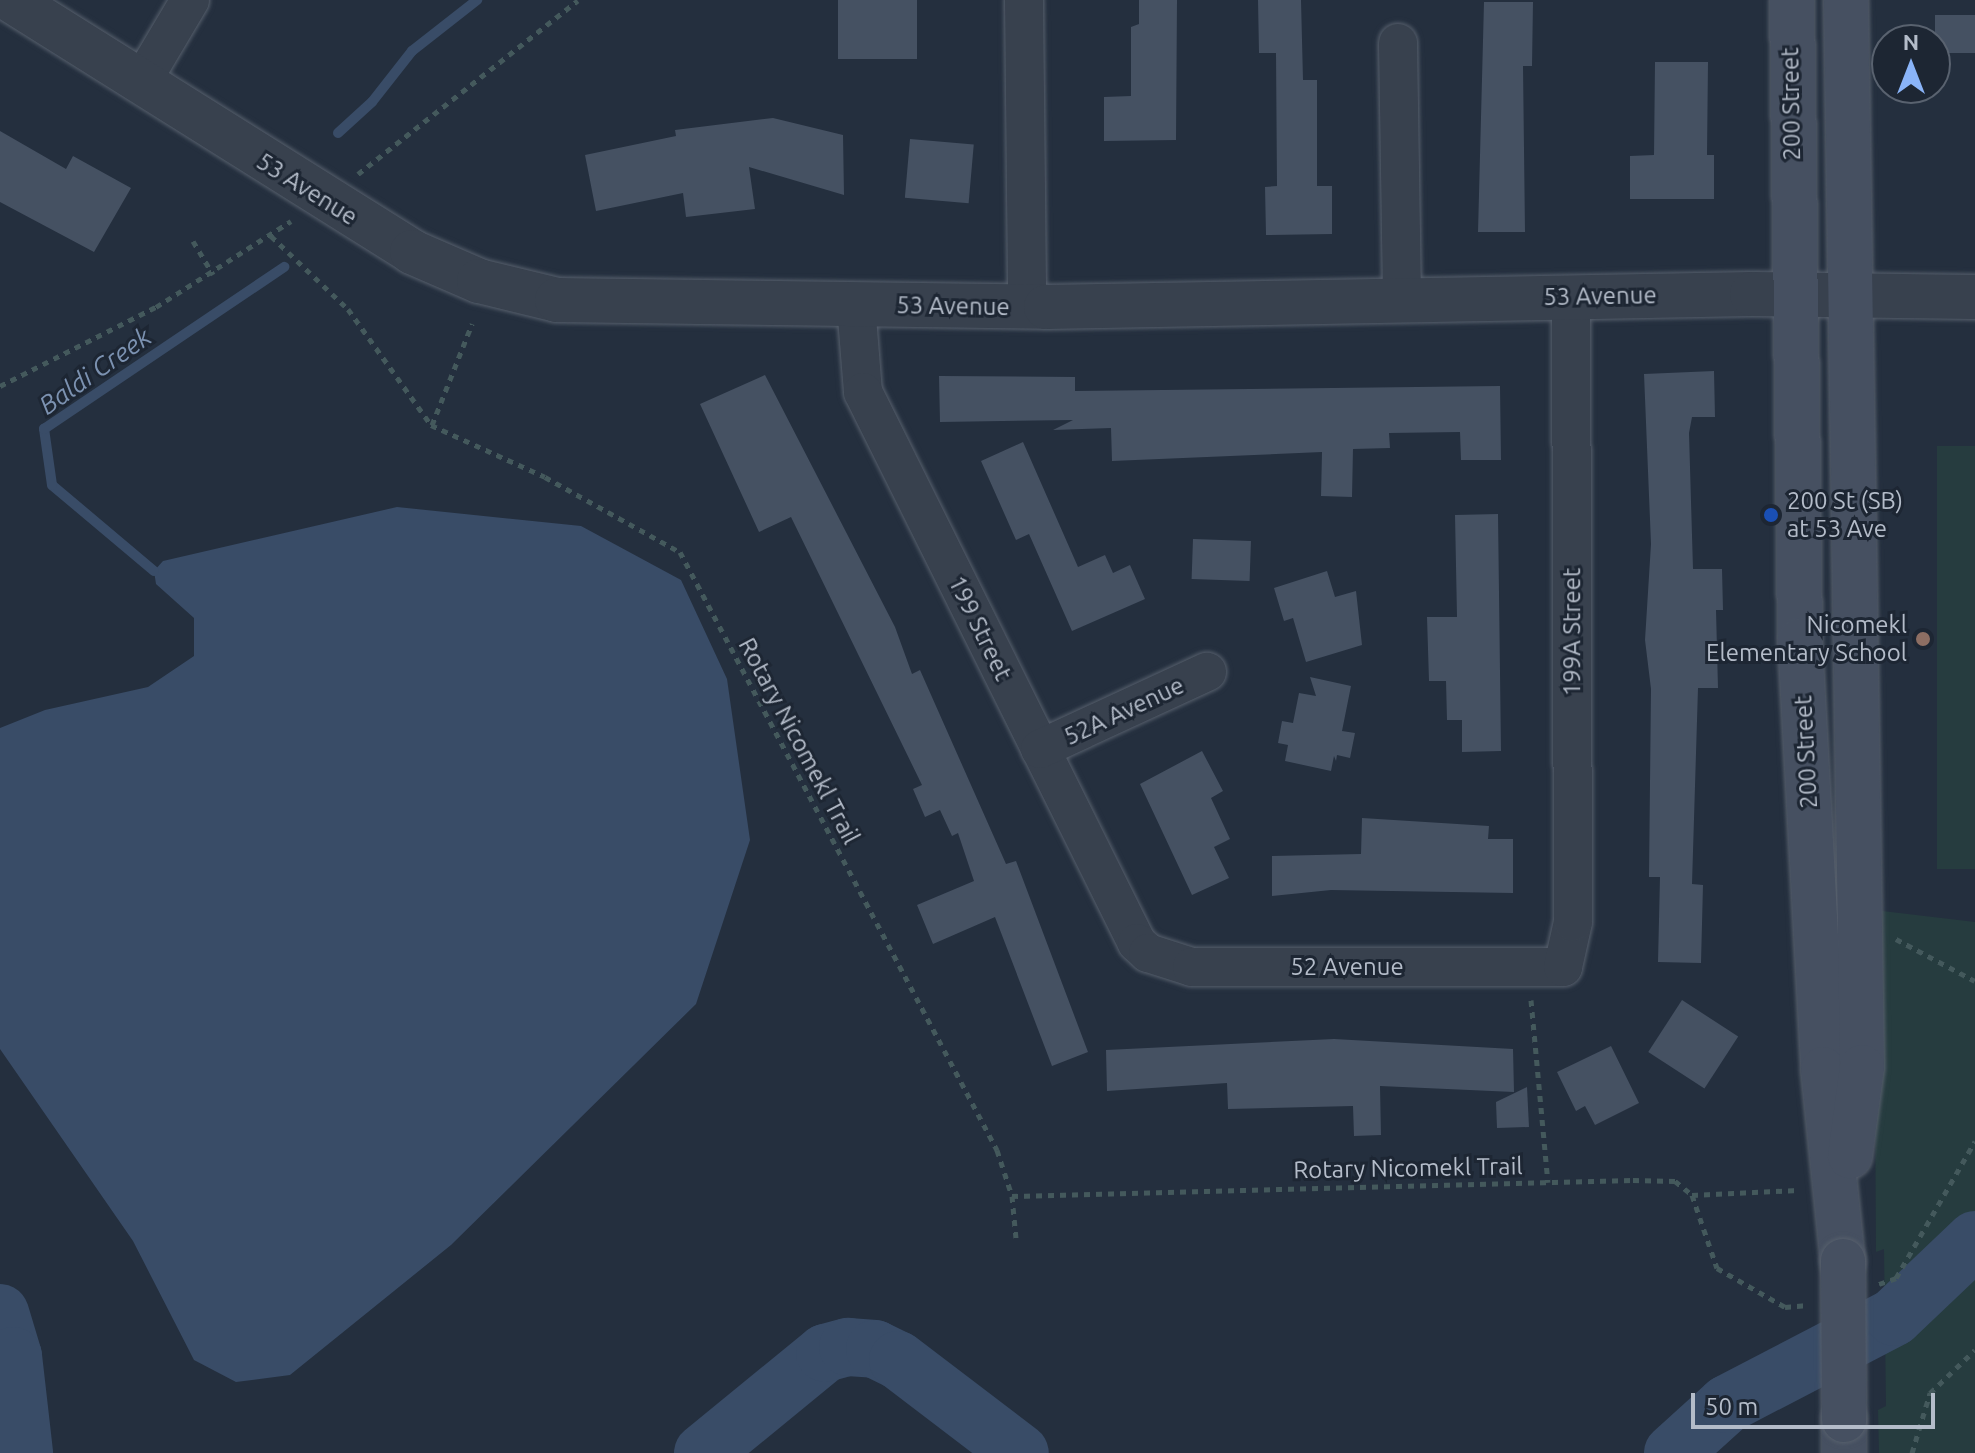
<!DOCTYPE html>
<html>
<head>
<meta charset="utf-8">
<style>
	body { margin:0 }
	#map { position:relative; width:1975px; height:1453px; overflow:hidden; background:#242f3e; font-family:Ubuntu,sans-serif }
	div>[style] { position:absolute }
	.green>* { inset:0; background:#263c3f; transform-origin:0 0 }
	.water>* { inset:0; background:#394c67 }
	.stream>* { height:10px; margin:-5px; padding:0 5px; transform-origin:5px; border-radius:5px; background:#394c67 }
	.river>* { height:58px; margin:-29px; padding:0 29px; transform-origin:29px; border-radius:29px; background:#394c67 }
	.building>* { inset:0; background:#455162; transform-origin:0 0 }
	.path>* { height:5px; margin-top:-2.5px; transform-origin:0; background:repeating-linear-gradient(90deg,#44595c 0 6px,transparent 0 12px) }
	.roads { filter:drop-shadow(0 0 2px #565f6c) drop-shadow(0 0 2px #565f6c) }
	.minor>* { height:38px; margin:-19px; padding:0 19px; transform-origin:19px; border-radius:19px; background:#38414e }
	.tertiary>* { height:44px; margin:-22px; padding:0 22px; transform-origin:22px; border-radius:22px; background:#38414e }
	.secondary>* { height:44px; margin:-22px; padding:0 22px; transform-origin:22px; border-radius:22px; background:#465061 }
	.bridges { filter:drop-shadow(0 0 2px #565f6c) drop-shadow(0 0 2px #565f6c) }
	.secondary-bridge>* { height:44px; margin:-22px; padding:0 22px; transform-origin:22px; border-radius:22px; background:#465061 }
	.dots>* { width:22px; height:22px; translate:-50% -50%; box-sizing:border-box; border:4px solid #1d2633; border-radius:50% }
	span { translate:-50% -50%; white-space:nowrap; text-align:center; line-height:1.15; -webkit-text-stroke:6px #1d2633; paint-order:stroke }
	.street-label { font-size:24px; color:#b4bcc9 }
	.poi-label { font-size:24px; color:#b4bcc9 }
	.left { translate:0 -50%; text-align:left }
	.right { translate:-100% -50%; text-align:right }
	.water-label { font-size:26px; color:#7c92b1; font-style:italic }
	.north { position:absolute; left:1871px; top:24px; width:80px; height:80px; box-sizing:border-box; background:#1d2633; border:2px solid #59626f; border-radius:50%; rotate:0deg; font-size:22px; font-weight:700; line-height:32px; text-align:center; color:#b4bcc9 }
	.north::after { content:''; display:block; margin:auto; width:28px; height:36px; background:#8ab4f8; clip-path:polygon(50% 0,100% 100%,50% 72%,0 100%) }
	.scale { position:absolute; left:1691px; top:1393px; width:244px; height:36px; box-sizing:border-box; border:4px solid #b4bcc9; border-top:0; padding-left:10px; font-size:24px; line-height:28px; white-space:nowrap; color:#b4bcc9; -webkit-text-stroke:6px #1d2633; paint-order:stroke }
</style>
</head>
<body>
<div id="map">
	<div class="green">
		<i style="left:1975px;top:446px;width:423px;height:38px;rotate:90deg"></i>
		<i style="clip-path:polygon(1874px 910px,1975px 922px,1975px 1453px,1879px 1453px,1878px 1410px,1886px 1406px,1884px 1249px,1876px 1252px)"></i>
	</div>
	<div class="water">
		<i style="clip-path:polygon(397px 507px,581px 526px,681px 580px,727px 679px,750px 840px,696px 1004px,451px 1245px,290px 1375px,236px 1382px,194px 1360px,133px 1241px,0 1049px,0 728px,45px 710px,148px 687px,194px 656px,194px 618px,156px 584px,154px 571px,163px 561px)"></i>
	</div>
	<div class="stream">
		<i style="left:338px;top:133px;width:46px;rotate:-42.4deg"></i>
		<i style="left:372px;top:102px;width:65px;rotate:-51.9deg"></i>
		<i style="left:412px;top:51px;width:83px;rotate:-38.1deg"></i>
		<i style="left:154px;top:571px;width:133px;rotate:-139.9deg"></i>
		<i style="left:52px;top:485px;width:57px;rotate:-98.1deg"></i>
		<i style="left:44px;top:429px;width:290px;rotate:-34deg"></i>
	</div>
	<div class="river">
		<i style="left:0;top:1313px;width:45px;rotate:73.2deg"></i>
		<i style="left:13px;top:1356px;width:98px;rotate:83.5deg"></i>
		<i style="left:703px;top:1453px;width:158px;rotate:-39.3deg"></i>
		<i style="left:825px;top:1353px;width:24px;rotate:-15deg"></i>
		<i style="left:848px;top:1347px;width:27px;rotate:4deg"></i>
		<i style="left:875px;top:1349px;width:25px;rotate:26deg"></i>
		<i style="left:898px;top:1360px;width:153px;rotate:37.3deg"></i>
		<i style="left:1673px;top:1453px;width:73px;rotate:-42.2deg"></i>
		<i style="left:1727px;top:1404px;width:188px;rotate:-27.5deg"></i>
		<i style="left:1894px;top:1317px;width:112px;rotate:-43.5deg"></i>
	</div>
	<div class="building">
		<i style="left:838px;top:0;width:79px;height:59px"></i>
		<i style="clip-path:polygon(1139px 0,1177px 0,1176px 140px,1104px 141px,1104px 97px,1131px 96px,1131px 27px,1139px 24px)"></i>
		<i style="clip-path:polygon(1258px 0,1301px 0,1303px 80px,1317px 80px,1317px 186px,1332px 186px,1332px 234px,1266px 235px,1265px 187px,1277px 186px,1276px 53px,1259px 53px)"></i>
		<i style="clip-path:polygon(1484px 2px,1533px 2px,1532px 66px,1523px 66px,1525px 232px,1478px 232px)"></i>
		<i style="left:1975px;top:15px;width:38px;height:40px;rotate:90deg"></i>
		<i style="clip-path:polygon(1655px 62px,1708px 62px,1707px 155px,1714px 155px,1714px 199px,1630px 199px,1630px 156px,1654px 155px)"></i>
		<i style="clip-path:polygon(773px 118px,843px 135px,844px 195px,749px 167px,755px 209px,686px 217px,683px 193px,596px 211px,585px 155px,676px 136px,675px 130px)"></i>
		<i style="clip-path:polygon(0 131px,66px 169px,73px 156px,131px 188px,94px 252px,0 202px)"></i>
		<i style="left:910px;top:139px;width:64px;height:59px;rotate:5deg"></i>
		<i style="clip-path:polygon(1714px 371px,1715px 417px,1692px 417px,1689px 433px,1693px 569px,1722px 569px,1723px 610px,1716px 610px,1718px 688px,1698px 688px,1692px 884px,1703px 885px,1701px 963px,1658px 962px,1660px 877px,1649px 877px,1651px 689px,1645px 640px,1651px 544px,1644px 374px)"></i>
		<i style="clip-path:polygon(765px 375px,895px 627px,912px 674px,920px 670px,1006px 864px,1016px 861px,1088px 1052px,1052px 1066px,995px 917px,933px 944px,917px 905px,974px 881px,958px 833px,952px 836px,940px 810px,925px 817px,913px 789px,922px 785px,791px 517px,759px 532px,700px 404px)"></i>
		<i style="clip-path:polygon(939px 376px,1075px 377px,1075px 391px,1500px 386px,1501px 460px,1461px 460px,1460px 432px,1389px 433px,1390px 448px,1353px 449px,1352px 497px,1321px 496px,1322px 452px,1112px 461px,1111px 428px,1053px 430px,1073px 420px,940px 422px)"></i>
		<i style="clip-path:polygon(1023px 442px,1078px 567px,1105px 555px,1113px 573px,1130px 565px,1145px 599px,1072px 631px,1029px 534px,1016px 540px,981px 461px)"></i>
		<i style="clip-path:polygon(1498px 514px,1501px 751px,1462px 752px,1462px 720px,1447px 720px,1446px 681px,1429px 681px,1427px 617px,1457px 617px,1455px 515px)"></i>
		<i style="left:1193px;top:539px;width:58px;height:40px;rotate:2deg"></i>
		<i style="clip-path:polygon(1327px 571px,1335px 597px,1356px 591px,1362px 645px,1306px 662px,1293px 618px,1284px 621px,1274px 588px)"></i>
		<i style="clip-path:polygon(1310px 677px,1351px 686px,1342px 731px,1355px 733px,1350px 758px,1337px 755px,1336px 761px,1334px 756px,1331px 771px,1285px 761px,1288px 745px,1278px 743px,1282px 721px,1293px 723px,1299px 693px,1316px 696px)"></i>
		<i style="clip-path:polygon(1202px 751px,1223px 791px,1211px 798px,1230px 839px,1214px 847px,1229px 878px,1192px 895px,1140px 784px)"></i>
		<i style="clip-path:polygon(1362px 818px,1489px 826px,1488px 839px,1513px 839px,1513px 893px,1331px 890px,1272px 896px,1272px 856px,1361px 854px)"></i>
		<i style="left:1682px;top:1000px;width:67px;height:62px;rotate:33deg"></i>
		<i style="clip-path:polygon(1334px 1039px,1513px 1049px,1514px 1092px,1380px 1086px,1381px 1135px,1354px 1136px,1353px 1106px,1228px 1109px,1227px 1083px,1107px 1091px,1106px 1050px)"></i>
		<i style="clip-path:polygon(1611px 1046px,1639px 1103px,1595px 1125px,1585px 1106px,1576px 1111px,1557px 1072px)"></i>
		<i style="clip-path:polygon(1527px 1087px,1529px 1127px,1497px 1128px,1496px 1102px)"></i>
	</div>
	<div class="path">
		<i style="left:358px;top:174px;width:280px;rotate:-38.3deg"></i>
		<i style="left:271px;top:236px;width:106px;rotate:43.5deg"></i>
		<i style="left:348px;top:309px;width:143px;rotate:54.4deg"></i>
		<i style="left:431px;top:425px;width:125px;rotate:24.5deg"></i>
		<i style="left:545px;top:477px;width:154px;rotate:29.1deg"></i>
		<i style="left:680px;top:552px;width:677px;rotate:62.07deg"></i>
		<i style="left:997px;top:1150px;width:48px;rotate:71.9deg"></i>
		<i style="left:1012px;top:1196px;width:42px;rotate:84.6deg"></i>
		<i style="left:193px;top:241px;width:39px;rotate:59deg"></i>
		<i style="left:0;top:386px;width:175px;rotate:-26.9deg"></i>
		<i style="left:156px;top:307px;width:160px;rotate:-32.5deg"></i>
		<i style="left:432px;top:425px;width:109px;rotate:-68.4deg"></i>
		<i style="left:1896px;top:939px;width:89px;rotate:28deg"></i>
		<i style="left:1531px;top:1000px;width:183px;rotate:84.7deg"></i>
		<i style="left:1692px;top:1195px;width:77px;rotate:71.1deg"></i>
		<i style="left:1717px;top:1268px;width:78px;rotate:29.8deg"></i>
		<i style="left:1785px;top:1307px;width:23px;rotate:-5deg"></i>
		<i style="left:1012px;top:1196px;width:621px;rotate:-1.48deg"></i>
		<i style="left:1633px;top:1180px;width:42px;rotate:1.4deg"></i>
		<i style="left:1675px;top:1181px;width:22px;rotate:39deg"></i>
		<i style="left:1692px;top:1195px;width:106px;rotate:-2.7deg"></i>
		<i style="left:1879px;top:1284px;width:18px;rotate:-19deg"></i>
		<i style="left:1896px;top:1278px;width:158px;rotate:-60deg"></i>
		<i style="left:1912px;top:1453px;width:63px;rotate:-73.3deg"></i>
		<i style="left:1930px;top:1393px;width:62px;rotate:-43.7deg"></i>
	</div>
	<div class="roads">
		<div class="minor">
			<i style="left:1024px;top:0;width:306px;rotate:89.4deg"></i>
			<i style="left:1398px;top:43px;width:257px;rotate:89.1deg"></i>
			<i style="left:142px;top:81px;width:94px;rotate:-59.3deg"></i>
			<i style="left:856px;top:305px;width:87px;rotate:85.4deg"></i>
			<i style="left:863px;top:392px;width:615px;rotate:63.56deg"></i>
			<i style="left:1137px;top:943px;width:15px;rotate:42deg"></i>
			<i style="left:1148px;top:953px;width:46px;rotate:17.7deg"></i>
			<i style="left:1192px;top:967px;width:371px"></i>
			<i style="left:1563px;top:967px;width:46px;rotate:-77.5deg"></i>
			<i style="left:1573px;top:922px;width:626px;rotate:-90.18deg"></i>
			<i style="left:1040px;top:749px;width:184px;rotate:-24.8deg"></i>
		</div>
		<div class="tertiary">
			<i style="left:11px;top:0;width:474px;rotate:32.1deg"></i>
			<i style="left:412px;top:252px;width:73px;rotate:23.4deg"></i>
			<i style="left:479px;top:281px;width:80px;rotate:13.7deg"></i>
			<i style="left:557px;top:300px;width:489px;rotate:0.8deg"></i>
			<i style="left:1046px;top:307px;width:706px;rotate:-1.05deg"></i>
			<i style="left:1752px;top:294px;width:223px;rotate:0.8deg"></i>
		</div>
		<div class="secondary">
			<i style="left:1792px;top:0;width:640px;rotate:89.28deg"></i>
			<i style="left:1800px;top:640px;width:430px;rotate:86.9deg"></i>
			<i style="left:1823px;top:1069px;width:193px;rotate:84.1deg"></i>
			<i style="left:1846px;top:0;width:1067px;rotate:89.14deg"></i>
			<i style="left:1862px;top:1067px;width:90px;rotate:97.7deg"></i>
			<i style="left:1844px;top:1420px;width:33px;rotate:90deg"></i>
		</div>
	</div>
	<div class="bridges">
		<div class="secondary-bridge">
			<i style="left:1843px;top:1261px;width:159px;rotate:89.6deg"></i>
		</div>
	</div>
	<div class="dots">
		<i style="left:1771px;top:515px;background:#1a4fb4"></i>
		<i style="left:1923px;top:639px;background:#8d6e63"></i>
	</div>
	<div class="street-label">
		<span style="left:1791px;top:104px;rotate:-91deg">200 Street</span>
		<span style="left:307px;top:189px;rotate:32deg">53 Avenue</span>
		<span style="left:1600px;top:296px;rotate:-1deg">53 Avenue</span>
		<span style="left:953px;top:306px;rotate:1deg">53 Avenue</span>
		<span style="left:980px;top:628px;rotate:64deg">199 Street</span>
		<span style="left:1572px;top:632px;rotate:-90deg">199A Street</span>
		<span style="left:1124px;top:711px;rotate:-25deg">52A Avenue</span>
		<span style="left:799px;top:741px;rotate:62deg">Rotary Nicomekl Trail</span>
		<span style="left:1806px;top:752px;rotate:-93deg">200 Street</span>
		<span style="left:1347px;top:967px">52 Avenue</span>
		<span style="left:1408px;top:1168px;rotate:-1deg">Rotary Nicomekl Trail</span>
	</div>
	<div class="poi-label">
		<span class="left" style="left:1787px;top:515px">200 St (SB)<br>at 53 Ave</span>
		<span class="right" style="left:1907px;top:639px">Nicomekl<br>Elementary School</span>
	</div>
	<div class="water-label">
		<span style="left:95px;top:371px;rotate:-35deg">Baldi Creek</span>
	</div>
	<div class="north">N</div>
	<div class="scale">50 m</div>
</div>
</body>
</html>
